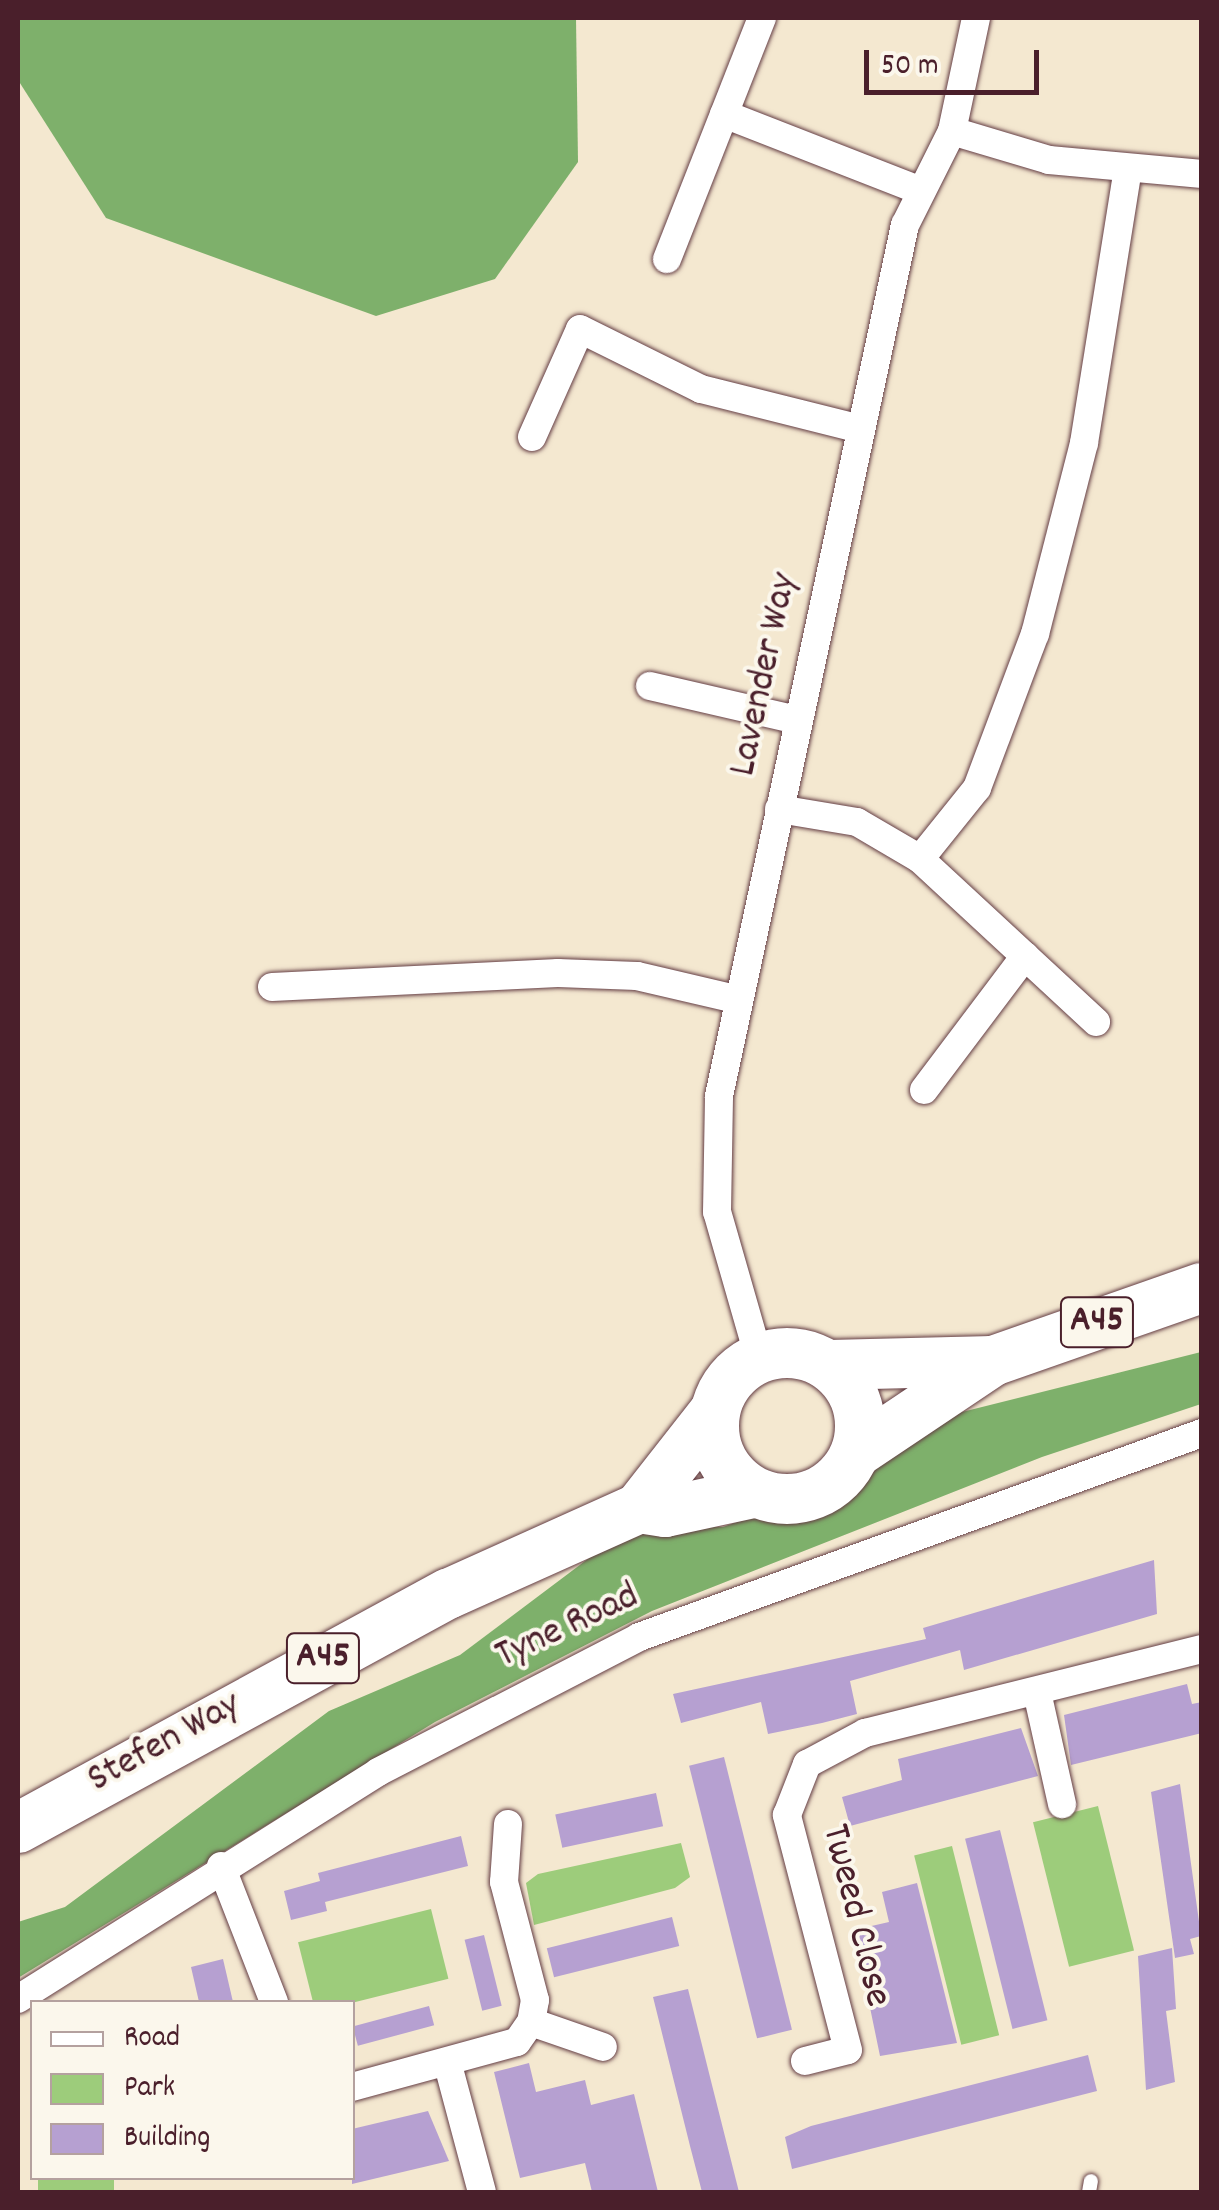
<!DOCTYPE html>
<html>
<head>
<meta charset="utf-8">
<style>
	body { margin:0 }
	#map { position:relative; width:1219px; height:2210px; overflow:hidden; background:#f4e8d0; font-family:Dekko,sans-serif }
	div>[style] { position:absolute }
	.green>* { inset:0; background:#9dcc7b; transform-origin:0 0 }
	.forest>* { inset:0; background:#7eb06b }
	.building>* { inset:0; background:#b6a0d1; transform-origin:0 0 }
	.roads { filter:drop-shadow(0 0 2px #643d44) drop-shadow(0 0 2px #643d44) }
	.lane>* { height:14px; margin:-7px; padding:0 7px; transform-origin:7px; border-radius:7px; background:#fff }
	.street>* { height:28px; margin:-14px; padding:0 14px; transform-origin:14px; border-radius:14px; background:#fff }
	.highway>* { height:50px; margin:-25px; padding:0 25px; transform-origin:25px; border-radius:25px; background:#fff }
	.highway>.ring { margin:-25px; padding:0; box-sizing:content-box; background:none; border:50px solid #fff; border-radius:50% }
	span { translate:-50% -50%; white-space:nowrap; text-align:center; line-height:1.15; -webkit-text-stroke:8px #fbf7ec; paint-order:stroke }
	.shield-label span { padding:2px 8px; background:#fbf7ec; border:2px solid; border-radius:8px; -webkit-text-stroke-width:0 }
	.shield-label { font-size:38px; color:#4a1f2b; font-weight:700 }
	.street-label { font-size:40px; color:#4a1f2b }
	.frame { position:absolute; inset:0; border:20px solid #4a1f2b; pointer-events:none }
	.legend { position:absolute; left:30px; top:2000px; width:325px; height:180px; box-sizing:border-box; background:#fbf7ec; border:2px solid #b4a19f; margin:0; padding:12px 18px; list-style:none; font-size:30px; color:#4a1f2b }
	.legend li { display:flex; align-items:center; gap:20px; height:50px }
	.legend b { width:50px; border:2px solid #b4a19f }
	.scale { position:absolute; left:864px; top:50px; width:175px; height:45px; box-sizing:border-box; border:5px solid #4a1f2b; border-top:0; padding-left:12px; font-size:30px; line-height:35px; white-space:nowrap; color:#4a1f2b; -webkit-text-stroke:8px #fbf7ec; paint-order:stroke }
</style>
</head>
<body>
<div id="map">
	<div class="green">
		<i style="left:1098px;top:1806px;width:149px;height:67px;rotate:76deg"></i>
		<i style="clip-path:polygon(681px 1843px,690px 1877px,675px 1888px,534px 1925px,526px 1883px,538px 1874px)"></i>
		<i style="left:952px;top:1846px;width:195px;height:39px;rotate:76deg"></i>
		<i style="left:431px;top:1909px;width:72px;height:137px;rotate:76deg"></i>
		<i style="left:38px;top:2178px;width:76px;height:15px"></i>
	</div>
	<div class="forest">
		<i style="clip-path:polygon(18px 18px,576px 18px,578px 162px,495px 279px,376px 316px,106px 218px,18px 80px)"></i>
		<i style="clip-path:polygon(1201px 1352px,1201px 1404px,1042px 1457px,652px 1611px,435px 1722px,18px 1978px,18px 1922px,65px 1907px,329px 1711px,460px 1655px,621px 1534px,655px 1524px,723px 1527px,845px 1482px,874px 1434px)"></i>
	</div>
	<div class="building">
		<i style="clip-path:polygon(1154px 1560px,1157px 1614px,964px 1670px,960px 1650px,850px 1681px,857px 1714px,822px 1723px,768px 1734px,761px 1702px,681px 1723px,673px 1694px,926px 1639px,923px 1628px)"></i>
		<i style="clip-path:polygon(1187px 1684px,1192px 1704px,1202px 1702px,1202px 1733px,1071px 1765px,1064px 1715px)"></i>
		<i style="clip-path:polygon(1021px 1728px,1038px 1776px,850px 1826px,842px 1797px,902px 1780px,898px 1759px)"></i>
		<i style="left:724px;top:1757px;width:281px;height:36px;rotate:76deg"></i>
		<i style="clip-path:polygon(1180px 1784px,1201px 1936px,1190px 1939px,1194px 1954px,1175px 1958px,1151px 1792px)"></i>
		<i style="left:656px;top:1793px;width:34px;height:103px;rotate:78deg"></i>
		<i style="left:1000px;top:1830px;width:196px;height:36px;rotate:76deg"></i>
		<i style="clip-path:polygon(461px 1836px,468px 1866px,325px 1902px,327px 1911px,291px 1920px,284px 1891px,320px 1881px,318px 1873px)"></i>
		<i style="clip-path:polygon(917px 1883px,957px 2043px,880px 2056px,854px 1930px,889px 1922px,882px 1892px)"></i>
		<i style="left:672px;top:1917px;width:30px;height:129px;rotate:76deg"></i>
		<i style="left:484px;top:1935px;width:73px;height:20px;rotate:76deg"></i>
		<i style="clip-path:polygon(1172px 1948px,1176px 2009px,1166px 2011px,1175px 2082px,1146px 2090px,1138px 1956px)"></i>
		<i style="clip-path:polygon(223px 1959px,233px 2002px,199px 2002px,191px 1967px)"></i>
		<i style="clip-path:polygon(688px 1989px,712px 2085px,739px 2192px,702px 2192px,690px 2146px,653px 1997px)"></i>
		<i style="left:429px;top:2006px;width:20px;height:79px;rotate:75deg"></i>
		<i style="clip-path:polygon(1088px 2055px,1097px 2091px,792px 2169px,785px 2137px,811px 2126px)"></i>
		<i style="clip-path:polygon(529px 2063px,536px 2092px,585px 2080px,591px 2105px,634px 2094px,658px 2192px,592px 2192px,585px 2163px,520px 2178px,494px 2072px)"></i>
		<i style="clip-path:polygon(428px 2111px,449px 2161px,352px 2184px,352px 2129px)"></i>
	</div>
	<div class="roads">
		<div class="lane">
			<i style="left:1089px;top:2192px;width:11px;rotate:-80deg"></i>
		</div>
		<div class="street">
			<i style="left:724px;top:114px;width:209px;rotate:21.3deg"></i>
			<i style="left:952px;top:131px;width:101px;rotate:16.6deg"></i>
			<i style="left:1049px;top:160px;width:154px;rotate:5.2deg"></i>
			<i style="left:667px;top:259px;width:259px;rotate:-68.5deg"></i>
			<i style="left:532px;top:437px;width:118px;rotate:-66deg"></i>
			<i style="left:580px;top:329px;width:135px;rotate:26.4deg"></i>
			<i style="left:701px;top:389px;width:164px;rotate:14.1deg"></i>
			<i style="left:650px;top:686px;width:151px;rotate:13deg"></i>
			<i style="left:779px;top:809px;width:79px;rotate:9.5deg"></i>
			<i style="left:857px;top:822px;width:73px;rotate:30.4deg"></i>
			<i style="left:920px;top:859px;width:240px;rotate:42.8deg"></i>
			<i style="left:920px;top:859px;width:91px;rotate:-51.2deg"></i>
			<i style="left:977px;top:788px;width:165px;rotate:-69.4deg"></i>
			<i style="left:1035px;top:634px;width:197px;rotate:-75.6deg"></i>
			<i style="left:1084px;top:443px;width:278px;rotate:-80.9deg"></i>
			<i style="left:272px;top:987px;width:286px;rotate:-2.8deg"></i>
			<i style="left:558px;top:973px;width:79px;rotate:2.2deg"></i>
			<i style="left:637px;top:976px;width:105px;rotate:13.2deg"></i>
			<i style="left:924px;top:1090px;width:168px;rotate:-53deg"></i>
			<i style="left:759px;top:1358px;width:152px;rotate:-106deg"></i>
			<i style="left:717px;top:1212px;width:116px;rotate:-89deg"></i>
			<i style="left:719px;top:1096px;width:891px;rotate:-77.95deg"></i>
			<i style="left:905px;top:225px;width:105px;rotate:-63.4deg"></i>
			<i style="left:952px;top:131px;width:116px;rotate:-78deg"></i>
			<i style="left:1037px;top:1692px;width:115px;rotate:77.4deg"></i>
			<i style="left:508px;top:1824px;width:58px;rotate:93.9deg"></i>
			<i style="left:504px;top:1882px;width:122px;rotate:75.3deg"></i>
			<i style="left:535px;top:2000px;width:22px;rotate:100deg"></i>
			<i style="left:221px;top:1866px;width:146px;rotate:68.7deg"></i>
			<i style="left:18px;top:1999px;width:426px;rotate:-32.2deg"></i>
			<i style="left:378px;top:1772px;width:294px;rotate:-27.3deg"></i>
			<i style="left:639px;top:1637px;width:599px;rotate:-19.92deg"></i>
			<i style="left:805px;top:2061px;width:44px;rotate:-14.3deg"></i>
			<i style="left:848px;top:2050px;width:243px;rotate:-104.6deg"></i>
			<i style="left:787px;top:1815px;width:55px;rotate:-68.6deg"></i>
			<i style="left:807px;top:1764px;width:66px;rotate:-28.1deg"></i>
			<i style="left:865px;top:1733px;width:347px;rotate:-14deg"></i>
			<i style="left:448px;top:2065px;width:131px;rotate:75deg"></i>
			<i style="left:352px;top:2087px;width:171px;rotate:-15.3deg"></i>
			<i style="left:517px;top:2042px;width:24px;rotate:-55deg"></i>
			<i style="left:531px;top:2022px;width:76px;rotate:19.1deg"></i>
		</div>
		<div class="highway">
			<i class="ring" style="left:714px;top:1353px;width:96px;height:96px"></i>
			<i style="left:829px;top:1365px;width:164px;rotate:-1.4deg"></i>
			<i style="left:857px;top:1452px;width:164px;rotate:-33.8deg"></i>
			<i style="left:993px;top:1361px;width:221px;rotate:-19.3deg"></i>
			<i style="left:639px;top:1508px;width:123px;rotate:-51.9deg"></i>
			<i style="left:18px;top:1828px;width:490px;rotate:-28.6deg"></i>
			<i style="left:448px;top:1594px;width:209px;rotate:-24.2deg"></i>
			<i style="left:639px;top:1508px;width:26px;rotate:9deg"></i>
			<i style="left:665px;top:1512px;width:91px;rotate:-12.1deg"></i>
		</div>
	</div>
	<div class="shield-label">
		<span style="left:1097px;top:1322px">A45</span>
		<span style="left:323px;top:1658px">A45</span>
	</div>
	<div class="street-label">
		<span style="left:766px;top:675px;rotate:-78deg">Lavender Way</span>
		<span style="left:568px;top:1628px;rotate:-25deg">Tyne Road</span>
		<span style="left:165px;top:1744px;rotate:-29deg">Stefen Way</span>
		<span style="left:854px;top:1916px;rotate:76deg">Tweed Close</span>
	</div>
	<div class="frame"></div>
	<ul class="legend">
	<li><b style="height:12px;background:#fff"></b>Road</li>
	<li><b style="height:28px;background:#9dcc7b"></b>Park</li>
	<li><b style="height:28px;background:#b6a0d1"></b>Building</li>
	</ul>
	<div class="scale">50 m</div>
</div>
</body>
</html>
